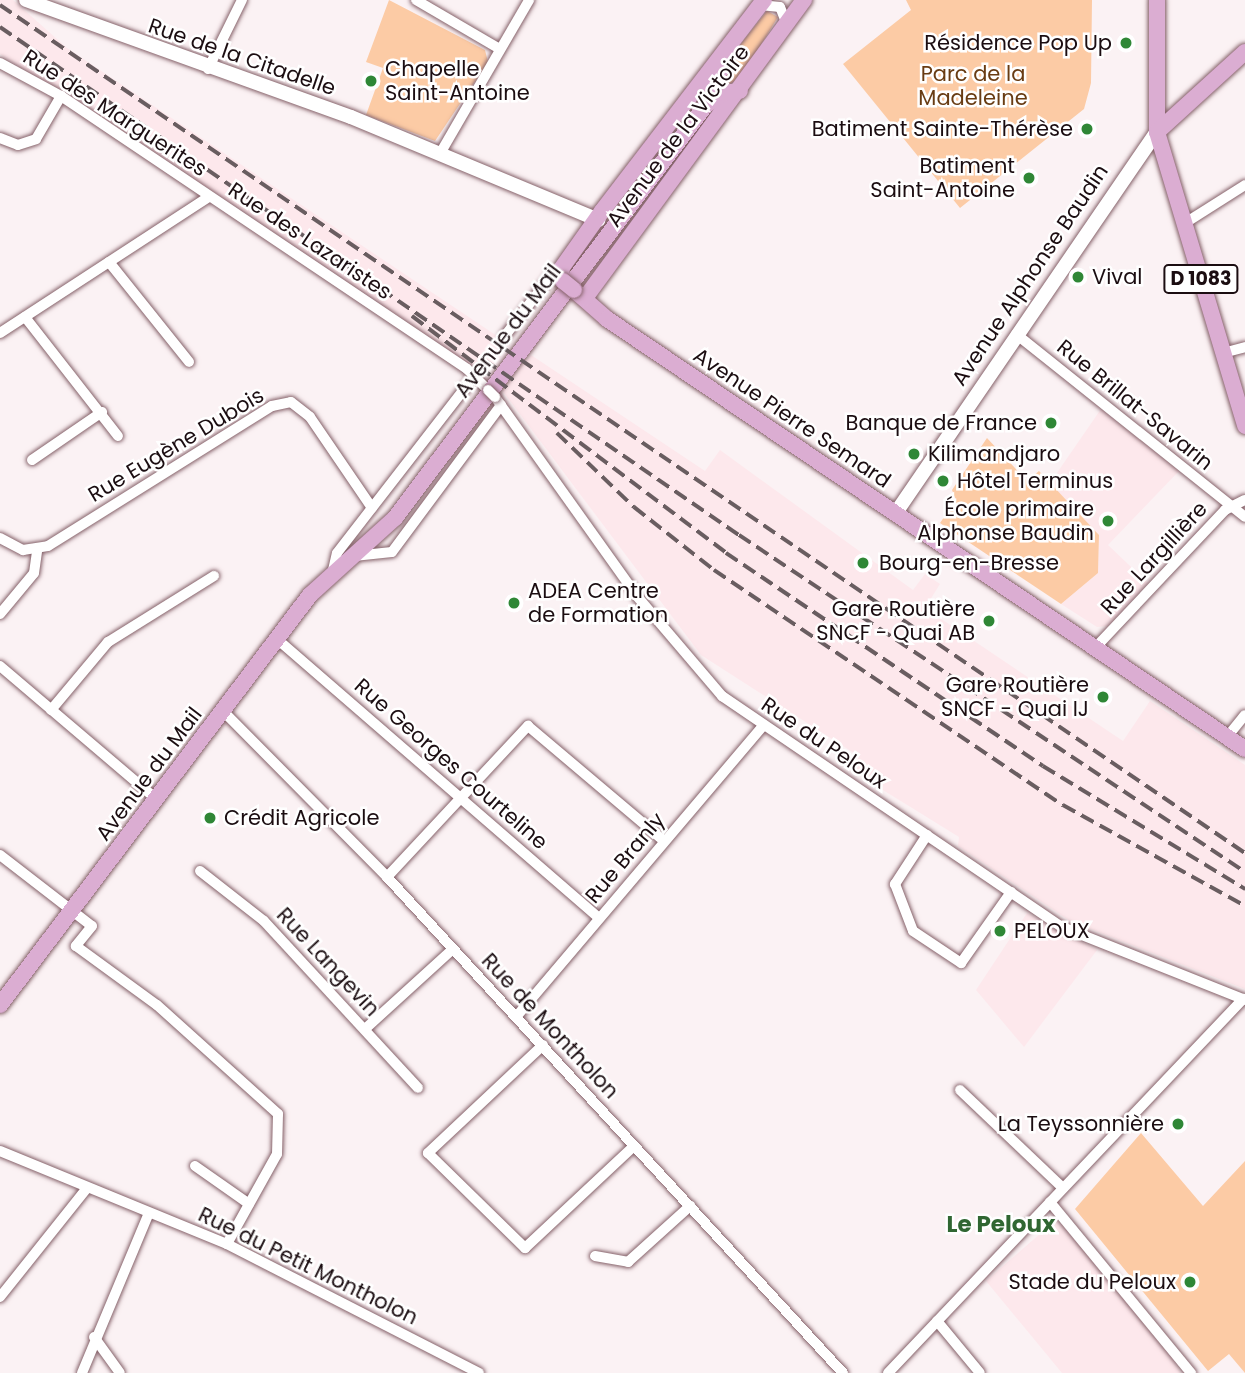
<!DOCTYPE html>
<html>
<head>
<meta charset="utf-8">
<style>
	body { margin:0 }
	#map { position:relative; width:1245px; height:1373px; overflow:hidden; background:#fbf2f4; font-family:Poppins,sans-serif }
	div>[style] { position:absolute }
	.built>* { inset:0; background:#fde8ec }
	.green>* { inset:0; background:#fccba5 }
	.roads { filter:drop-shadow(0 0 2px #856169) drop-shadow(0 0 2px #856169) }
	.street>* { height:10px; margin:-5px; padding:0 5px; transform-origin:5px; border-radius:5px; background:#fff }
	.secondary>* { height:14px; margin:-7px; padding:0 7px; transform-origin:7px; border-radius:7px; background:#fff }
	.primary>* { height:16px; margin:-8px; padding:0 8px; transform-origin:8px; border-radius:8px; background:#dbadd2 }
	.rail>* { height:3.5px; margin-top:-1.75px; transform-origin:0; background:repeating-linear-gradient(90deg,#695d60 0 14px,transparent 0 21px) }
	.bridges { filter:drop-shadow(0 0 2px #856169) drop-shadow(0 0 2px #856169) }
	.street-bridge>* { height:10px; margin:-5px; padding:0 5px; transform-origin:5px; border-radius:5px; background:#fff }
	.primary-bridge>* { height:16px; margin:-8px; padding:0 8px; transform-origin:8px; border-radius:8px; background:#dbadd2 }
	.dots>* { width:19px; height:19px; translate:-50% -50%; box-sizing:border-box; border:4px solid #fff; border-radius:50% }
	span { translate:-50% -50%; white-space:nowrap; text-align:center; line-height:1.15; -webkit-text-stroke:5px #fff; paint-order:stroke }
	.shield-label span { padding:2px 5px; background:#fff; border:2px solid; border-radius:5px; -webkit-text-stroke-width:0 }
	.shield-label { font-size:19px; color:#1b0d11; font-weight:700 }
	.poi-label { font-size:21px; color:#1b0d11 }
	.right { translate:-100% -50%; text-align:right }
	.left { translate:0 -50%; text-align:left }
	.street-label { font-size:21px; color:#1b0d11 }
	.park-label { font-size:21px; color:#693c13 }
	.neighbourhood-label { font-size:23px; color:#306632; font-weight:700 }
</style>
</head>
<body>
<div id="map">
	<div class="built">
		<i style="clip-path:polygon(0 0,13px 0,67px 48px,509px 344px,485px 376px,0 54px)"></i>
		<i style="clip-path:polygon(531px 355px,705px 471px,720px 450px,913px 590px,925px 574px,940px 584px,925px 608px,1123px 741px,1150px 701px,1245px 765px,1245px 989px,1070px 921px,958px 846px,959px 837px,849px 769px,857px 755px,701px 655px,501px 389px)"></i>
		<i style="clip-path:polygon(1101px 409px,1179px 471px,1108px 545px,1148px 583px,1108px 626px,1097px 627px,1061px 604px,1098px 573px,1099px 535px,1050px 483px)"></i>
		<i style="clip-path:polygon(1027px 913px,1097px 950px,1024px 1047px,976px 990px)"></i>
		<i style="clip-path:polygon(1057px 1219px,1167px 1351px,1181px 1373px,1062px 1373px,986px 1281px)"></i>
	</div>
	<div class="green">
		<i style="clip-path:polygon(389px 0,485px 50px,488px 62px,435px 141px,366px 115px,383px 68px,366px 62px)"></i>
		<i style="clip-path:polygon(906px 0,1092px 0,1091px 83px,1084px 109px,960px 208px,843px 64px,911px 10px)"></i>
		<i style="clip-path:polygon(767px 11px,778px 17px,740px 79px,718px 89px,736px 50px)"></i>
		<i style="clip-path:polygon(987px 438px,1027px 481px,1039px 471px,1099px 535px,1098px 573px,1061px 604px,940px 523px,956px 500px,952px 490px)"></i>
		<i style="clip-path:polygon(1141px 1133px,1203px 1206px,1245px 1161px,1245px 1373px,1229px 1354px,1208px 1371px,1075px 1209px)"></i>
	</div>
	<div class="roads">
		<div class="street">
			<i style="left:416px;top:0;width:97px;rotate:30.3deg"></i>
			<i style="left:760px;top:5px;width:20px;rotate:6deg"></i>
			<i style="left:780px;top:7px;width:18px;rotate:68deg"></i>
			<i style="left:0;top:63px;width:69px;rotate:28.4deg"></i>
			<i style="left:61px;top:96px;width:489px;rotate:33.9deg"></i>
			<i style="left:467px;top:369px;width:30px;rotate:45deg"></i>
			<i style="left:208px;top:69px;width:77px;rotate:-63.8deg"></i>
			<i style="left:0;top:138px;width:19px;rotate:21deg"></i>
			<i style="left:18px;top:145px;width:19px;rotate:-18deg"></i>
			<i style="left:36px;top:139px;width:50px;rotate:-59.8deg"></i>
			<i style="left:441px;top:152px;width:176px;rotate:-59.9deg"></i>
			<i style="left:1185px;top:223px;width:71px;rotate:-32.3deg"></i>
			<i style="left:109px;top:262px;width:128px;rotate:51.3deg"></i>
			<i style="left:25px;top:317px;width:151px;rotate:52deg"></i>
			<i style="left:0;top:333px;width:249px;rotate:-33.1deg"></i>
			<i style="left:1016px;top:334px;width:293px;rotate:38.6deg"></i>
			<i style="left:504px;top:337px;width:76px;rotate:-52.5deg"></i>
			<i style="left:550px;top:277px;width:10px;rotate:-17deg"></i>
			<i style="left:1223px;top:353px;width:23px;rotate:-15deg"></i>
			<i style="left:495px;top:397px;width:243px;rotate:54.5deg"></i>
			<i style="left:636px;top:595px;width:133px;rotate:49.6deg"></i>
			<i style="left:722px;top:696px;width:411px;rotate:34.2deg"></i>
			<i style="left:1062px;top:927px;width:197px;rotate:21.7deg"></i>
			<i style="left:32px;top:460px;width:85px;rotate:-34.4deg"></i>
			<i style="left:0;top:538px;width:26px;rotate:28deg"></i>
			<i style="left:23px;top:550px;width:25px;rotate:-9deg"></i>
			<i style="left:48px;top:546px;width:264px;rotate:-32deg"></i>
			<i style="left:272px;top:406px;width:19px;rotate:-12deg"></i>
			<i style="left:291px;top:402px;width:24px;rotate:38deg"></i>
			<i style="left:310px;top:417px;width:110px;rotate:55.7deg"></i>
			<i style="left:354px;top:556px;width:38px;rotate:-6deg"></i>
			<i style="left:392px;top:552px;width:183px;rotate:-53.4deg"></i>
			<i style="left:333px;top:570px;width:17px;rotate:-77deg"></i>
			<i style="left:337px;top:553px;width:220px;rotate:-52.2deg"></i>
			<i style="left:0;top:614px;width:53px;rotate:-50.3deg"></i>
			<i style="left:34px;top:573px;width:22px;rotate:-82deg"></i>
			<i style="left:277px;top:639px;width:426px;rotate:40.9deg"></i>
			<i style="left:1095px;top:648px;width:190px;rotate:-46.7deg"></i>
			<i style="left:1225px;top:510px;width:22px;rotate:-27deg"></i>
			<i style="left:0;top:666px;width:205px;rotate:40.4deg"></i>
			<i style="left:51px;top:710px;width:89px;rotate:-50deg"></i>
			<i style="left:108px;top:642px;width:125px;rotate:-31.9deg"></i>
			<i style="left:223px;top:711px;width:233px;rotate:45.3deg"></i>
			<i style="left:387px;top:877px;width:674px;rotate:47.41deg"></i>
			<i style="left:1227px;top:737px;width:28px;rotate:-51deg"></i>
			<i style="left:927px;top:835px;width:59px;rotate:123.1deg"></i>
			<i style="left:895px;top:884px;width:50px;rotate:69deg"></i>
			<i style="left:913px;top:931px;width:58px;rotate:33.7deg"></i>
			<i style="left:961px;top:963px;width:87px;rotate:-54.8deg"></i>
			<i style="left:0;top:855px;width:116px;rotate:37.7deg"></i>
			<i style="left:92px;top:926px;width:26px;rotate:129deg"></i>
			<i style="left:76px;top:946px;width:100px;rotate:36.1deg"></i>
			<i style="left:157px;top:1005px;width:163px;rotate:42deg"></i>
			<i style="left:278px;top:1114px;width:40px;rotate:91.4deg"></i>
			<i style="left:277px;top:1154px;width:103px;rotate:119.1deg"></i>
			<i style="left:200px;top:871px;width:81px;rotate:38deg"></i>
			<i style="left:264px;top:921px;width:227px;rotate:47.3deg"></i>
			<i style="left:387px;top:877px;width:207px;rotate:-47deg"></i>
			<i style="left:528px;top:726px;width:178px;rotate:40.2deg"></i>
			<i style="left:516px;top:1017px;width:383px;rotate:-49.7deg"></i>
			<i style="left:365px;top:1029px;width:119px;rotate:-42.3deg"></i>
			<i style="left:543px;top:1045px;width:158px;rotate:136.8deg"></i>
			<i style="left:428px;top:1153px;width:136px;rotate:44.4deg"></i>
			<i style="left:525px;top:1248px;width:149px;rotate:-43.1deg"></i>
			<i style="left:960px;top:1090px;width:142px;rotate:43.6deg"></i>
			<i style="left:0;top:1151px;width:245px;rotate:22.3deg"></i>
			<i style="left:227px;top:1244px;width:283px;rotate:27.1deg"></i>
			<i style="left:195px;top:1166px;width:66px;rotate:35.1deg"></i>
			<i style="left:1050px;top:1202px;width:222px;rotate:50.5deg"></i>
			<i style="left:595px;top:1256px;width:34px;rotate:10deg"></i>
			<i style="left:628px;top:1262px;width:84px;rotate:-42.1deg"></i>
			<i style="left:0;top:1297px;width:139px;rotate:-51.4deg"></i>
			<i style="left:937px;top:1321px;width:67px;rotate:50.4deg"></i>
			<i style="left:94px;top:1337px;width:44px;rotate:54.2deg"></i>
			<i style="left:82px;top:1373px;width:173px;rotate:-67.3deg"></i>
			<i style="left:888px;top:1373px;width:516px;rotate:-46.49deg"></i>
		</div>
		<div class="secondary">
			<i style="left:26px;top:0;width:345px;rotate:19.8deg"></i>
			<i style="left:351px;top:117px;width:268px;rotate:22.6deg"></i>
			<i style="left:895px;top:514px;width:463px;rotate:-55.6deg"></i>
		</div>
		<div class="primary">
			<i style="left:1157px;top:0;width:132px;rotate:90deg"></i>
			<i style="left:1157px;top:132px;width:307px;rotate:73.3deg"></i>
			<i style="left:706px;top:104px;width:54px;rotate:-67.2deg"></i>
			<i style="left:1157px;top:132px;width:119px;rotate:-42.3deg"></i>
			<i style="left:563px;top:281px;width:12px;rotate:-99deg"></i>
			<i style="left:561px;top:269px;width:71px;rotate:-54.7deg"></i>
			<i style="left:602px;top:211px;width:266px;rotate:-52.5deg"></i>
			<i style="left:574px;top:290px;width:44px;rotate:41.3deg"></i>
			<i style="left:607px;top:319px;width:769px;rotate:33.98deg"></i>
			<i style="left:585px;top:298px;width:370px;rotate:-53.7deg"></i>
			<i style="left:0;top:1005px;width:514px;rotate:-52.91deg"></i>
			<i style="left:310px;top:595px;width:115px;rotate:-42.2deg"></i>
			<i style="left:395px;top:518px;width:516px;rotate:-53.04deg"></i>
			<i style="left:705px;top:106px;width:22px;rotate:-36deg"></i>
			<i style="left:723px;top:93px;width:17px;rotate:-7deg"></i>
		</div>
	</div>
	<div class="rail">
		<i style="left:0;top:5px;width:1506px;rotate:34.26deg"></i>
		<i style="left:0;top:27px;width:897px;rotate:34.51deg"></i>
		<i style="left:739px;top:535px;width:608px;rotate:33.66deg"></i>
		<i style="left:412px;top:316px;width:393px;rotate:37deg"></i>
		<i style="left:726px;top:553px;width:382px;rotate:33.9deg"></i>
		<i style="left:1043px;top:766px;width:237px;rotate:31.3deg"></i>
		<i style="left:557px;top:433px;width:107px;rotate:43.9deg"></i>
		<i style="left:634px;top:507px;width:102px;rotate:38.2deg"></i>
		<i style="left:714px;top:570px;width:421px;rotate:34deg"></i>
		<i style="left:1063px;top:805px;width:208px;rotate:29deg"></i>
	</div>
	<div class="bridges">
		<div class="street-bridge">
			<i style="left:488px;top:390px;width:10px;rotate:45deg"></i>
		</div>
		<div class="primary-bridge">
			<i style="left:563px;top:281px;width:14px;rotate:39deg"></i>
		</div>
	</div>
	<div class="dots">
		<i style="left:1126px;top:43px;background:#2f8736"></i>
		<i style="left:371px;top:81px;background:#2f8736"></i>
		<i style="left:1087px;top:129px;background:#2f8736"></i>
		<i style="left:1029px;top:178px;background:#2f8736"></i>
		<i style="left:1078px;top:277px;background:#2f8736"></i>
		<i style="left:1051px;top:423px;background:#2f8736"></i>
		<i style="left:914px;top:454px;background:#2f8736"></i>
		<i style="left:943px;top:481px;background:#2f8736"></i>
		<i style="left:1108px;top:521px;background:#2f8736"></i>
		<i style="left:863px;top:563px;background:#2f8736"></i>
		<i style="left:514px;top:603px;background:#2f8736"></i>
		<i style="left:989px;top:621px;background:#2f8736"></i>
		<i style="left:1103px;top:697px;background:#2f8736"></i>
		<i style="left:210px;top:818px;background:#2f8736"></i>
		<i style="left:1000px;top:931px;background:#2f8736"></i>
		<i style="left:1178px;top:1124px;background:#2f8736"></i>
		<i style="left:1190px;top:1282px;background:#2f8736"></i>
	</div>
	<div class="shield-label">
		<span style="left:1201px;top:279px">D 1083</span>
	</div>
	<div class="poi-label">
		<span class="right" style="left:1112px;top:43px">Résidence Pop Up</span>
		<span class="left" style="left:385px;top:81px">Chapelle<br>Saint-Antoine</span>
		<span class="right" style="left:1073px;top:129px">Batiment Sainte-Thérèse</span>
		<span class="right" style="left:1015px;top:178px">Batiment<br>Saint-Antoine</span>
		<span class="left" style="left:1092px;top:277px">Vival</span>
		<span class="right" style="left:1037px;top:423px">Banque de France</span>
		<span class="left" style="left:928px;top:454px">Kilimandjaro</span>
		<span class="left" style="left:957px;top:481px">Hôtel Terminus</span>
		<span class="right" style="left:1094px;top:521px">École primaire<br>Alphonse Baudin</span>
		<span class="left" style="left:879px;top:563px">Bourg-en-Bresse</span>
		<span class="left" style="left:528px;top:603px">ADEA Centre<br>de Formation</span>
		<span class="right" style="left:975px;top:621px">Gare Routière<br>SNCF - Quai AB</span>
		<span class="right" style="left:1089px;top:697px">Gare Routière<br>SNCF - Quai IJ</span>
		<span class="left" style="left:224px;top:818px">Crédit Agricole</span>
		<span class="left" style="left:1014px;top:931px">PELOUX</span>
		<span class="right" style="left:1164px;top:1124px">La Teyssonnière</span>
		<span class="right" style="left:1176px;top:1282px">Stade du Peloux</span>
	</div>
	<div class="street-label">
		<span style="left:242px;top:57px;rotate:19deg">Rue de la Citadelle</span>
		<span style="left:115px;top:113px;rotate:33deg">Rue des Marguerites</span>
		<span style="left:678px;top:136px;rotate:-53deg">Avenue de la Victoire</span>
		<span style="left:310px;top:241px;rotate:34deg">Rue des Lazaristes</span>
		<span style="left:1030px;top:275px;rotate:-56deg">Avenue Alphonse Baudin</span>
		<span style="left:508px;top:331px;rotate:-53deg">Avenue du Mail</span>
		<span style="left:1135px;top:405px;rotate:39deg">Rue Brillat-Savarin</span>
		<span style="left:792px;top:418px;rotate:34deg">Avenue Pierre Semard</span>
		<span style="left:176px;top:445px;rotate:-31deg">Rue Eugène Dubois</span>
		<span style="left:1154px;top:558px;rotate:-47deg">Rue Largillière</span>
		<span style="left:824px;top:743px;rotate:34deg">Rue du Peloux</span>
		<span style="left:451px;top:764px;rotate:41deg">Rue Georges Courteline</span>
		<span style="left:149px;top:774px;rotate:-53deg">Avenue du Mail</span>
		<span style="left:625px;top:858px;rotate:-50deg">Rue Branly</span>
		<span style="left:328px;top:962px;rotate:47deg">Rue Langevin</span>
		<span style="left:550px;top:1026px;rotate:47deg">Rue de Montholon</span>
		<span style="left:308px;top:1266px;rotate:26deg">Rue du Petit Montholon</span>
	</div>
	<div class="park-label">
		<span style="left:973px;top:86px">Parc de la<br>Madeleine</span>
	</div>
	<div class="neighbourhood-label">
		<span style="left:1001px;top:1224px">Le Peloux</span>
	</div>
</div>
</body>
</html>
